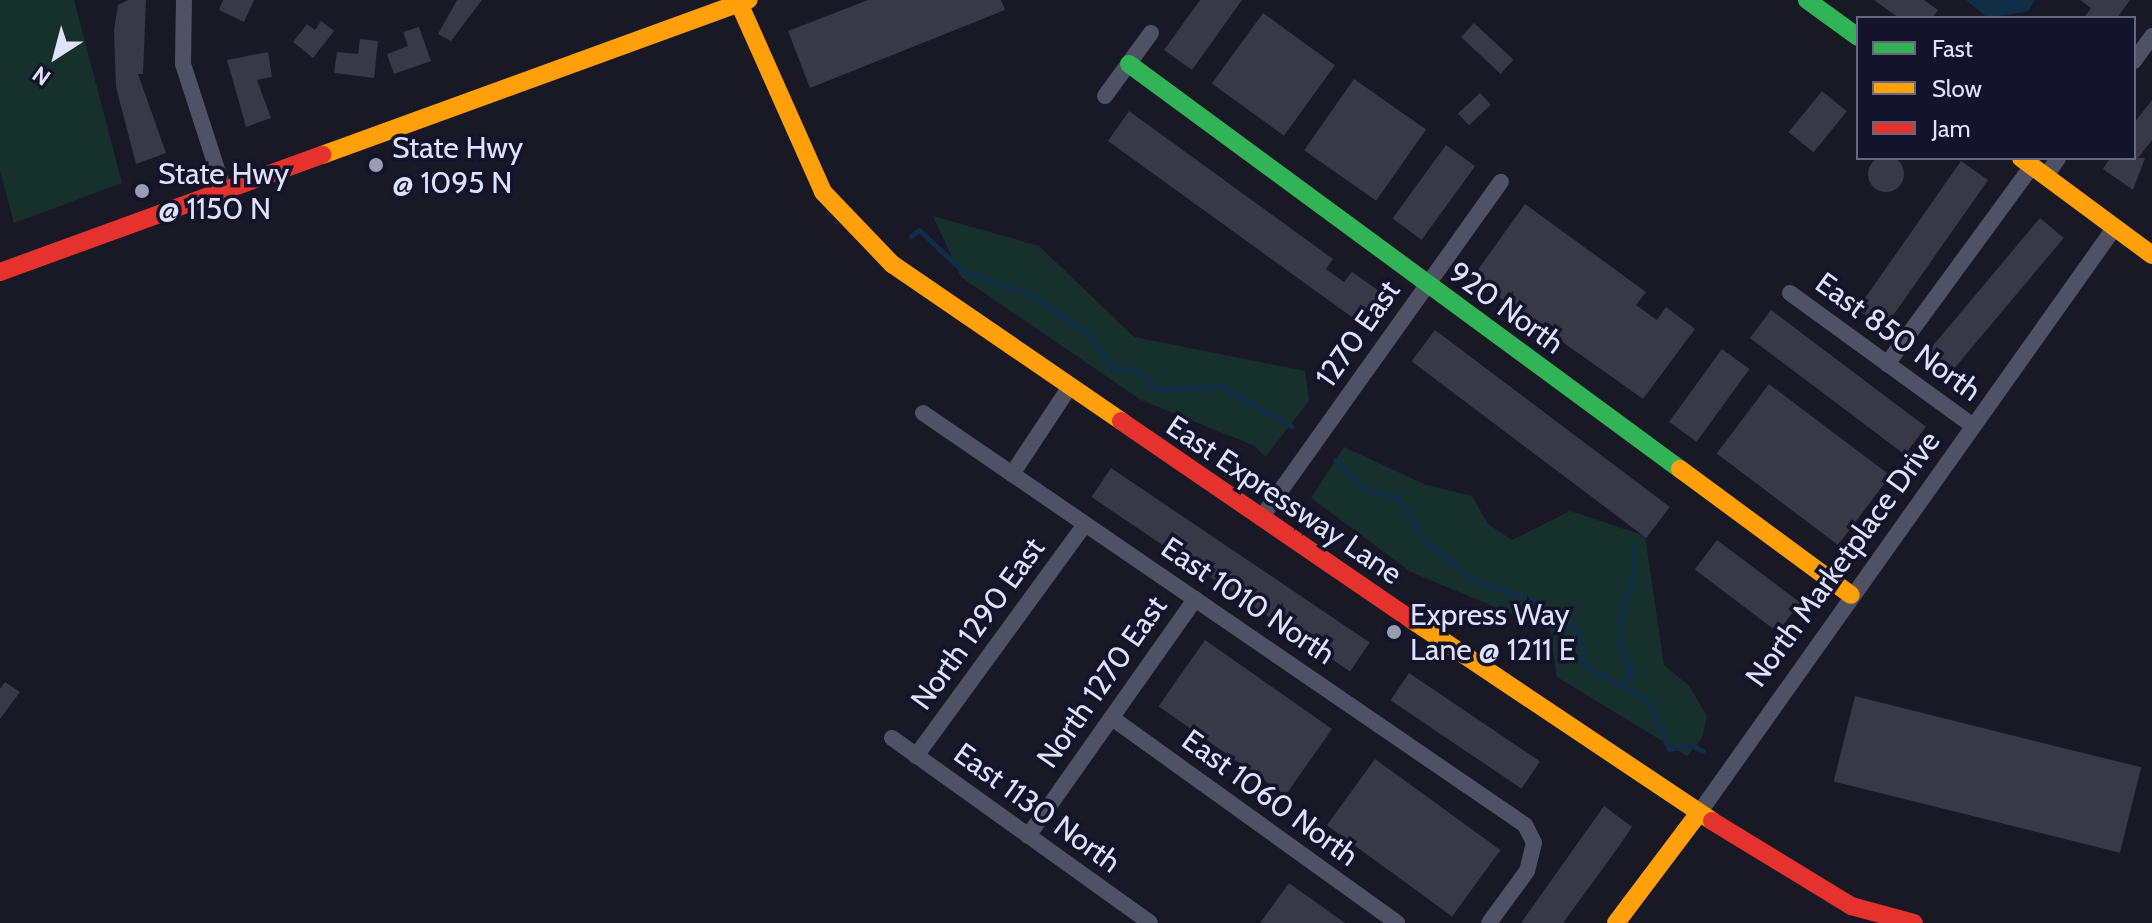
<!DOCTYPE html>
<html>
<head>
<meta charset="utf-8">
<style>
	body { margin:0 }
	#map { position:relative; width:2152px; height:923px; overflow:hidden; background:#191925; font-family:Cabin,sans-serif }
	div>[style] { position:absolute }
	.green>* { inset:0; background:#16312c }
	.water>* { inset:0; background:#102e45 }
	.stream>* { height:5px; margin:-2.5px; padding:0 2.5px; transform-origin:2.5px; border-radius:2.5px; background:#102e45 }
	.building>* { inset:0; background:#383846; transform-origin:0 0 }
	.round { border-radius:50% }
	.street>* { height:16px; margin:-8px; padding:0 8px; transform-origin:8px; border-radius:8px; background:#4f5265 }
	.fast>* { height:18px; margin:-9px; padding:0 9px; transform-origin:9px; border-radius:9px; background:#30b455 }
	.slow>* { height:18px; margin:-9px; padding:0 9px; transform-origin:9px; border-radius:9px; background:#ff9f0a }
	.jam>* { height:18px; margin:-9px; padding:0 9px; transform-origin:9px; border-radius:9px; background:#e5322d }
	.dots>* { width:22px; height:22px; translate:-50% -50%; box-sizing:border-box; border:4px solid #13142b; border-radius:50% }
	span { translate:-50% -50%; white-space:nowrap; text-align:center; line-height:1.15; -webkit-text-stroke:7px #13142b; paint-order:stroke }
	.poi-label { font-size:30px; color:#dfe2fd }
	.left { translate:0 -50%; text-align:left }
	.street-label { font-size:30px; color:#dfe2fd }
	.legend { position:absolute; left:1856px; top:16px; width:280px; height:144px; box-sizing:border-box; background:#13142b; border:2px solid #65667f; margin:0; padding:10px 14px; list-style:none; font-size:24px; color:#dfe2fd }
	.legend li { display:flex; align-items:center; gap:16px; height:40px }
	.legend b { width:40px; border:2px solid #65667f }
	.north { position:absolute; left:16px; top:16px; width:80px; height:80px; -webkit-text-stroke:6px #13142b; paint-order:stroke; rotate:216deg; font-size:22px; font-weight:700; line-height:32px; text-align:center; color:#dfe2fd }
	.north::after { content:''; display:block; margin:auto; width:28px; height:36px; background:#dfe2fd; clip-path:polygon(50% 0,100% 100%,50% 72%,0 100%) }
</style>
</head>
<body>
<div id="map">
	<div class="green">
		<i style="clip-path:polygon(0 0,74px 0,122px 183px,14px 223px,0 171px)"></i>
		<i style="clip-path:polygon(933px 216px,1039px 246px,1134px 337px,1305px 371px,1309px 401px,1265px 457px,1255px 446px,1141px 400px,961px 277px)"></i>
		<i style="clip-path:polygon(1344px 447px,1426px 485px,1472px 496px,1488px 524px,1512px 540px,1570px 511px,1645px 536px,1664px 665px,1689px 686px,1707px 716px,1702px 738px,1687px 756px,1557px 677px,1550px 630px,1411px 572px,1311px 498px)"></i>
	</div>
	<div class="water">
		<i style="clip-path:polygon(1966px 0,2035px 0,2028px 11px,1988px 18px)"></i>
	</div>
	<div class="stream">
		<i style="left:911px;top:236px;width:10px;rotate:-37deg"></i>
		<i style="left:919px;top:230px;width:60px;rotate:43deg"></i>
		<i style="left:963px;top:271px;width:74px;rotate:19.7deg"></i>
		<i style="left:1033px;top:296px;width:63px;rotate:33.9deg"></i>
		<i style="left:1085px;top:331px;width:46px;rotate:52.9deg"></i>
		<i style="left:1113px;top:368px;width:24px;rotate:5deg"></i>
		<i style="left:1137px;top:370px;width:28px;rotate:45deg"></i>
		<i style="left:1157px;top:390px;width:64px;rotate:-3.6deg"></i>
		<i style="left:1221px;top:386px;width:81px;rotate:29.7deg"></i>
		<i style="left:1335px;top:460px;width:42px;rotate:45deg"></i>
		<i style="left:1365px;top:490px;width:34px;rotate:12deg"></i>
		<i style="left:1398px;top:497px;width:50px;rotate:58.8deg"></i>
		<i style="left:1424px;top:540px;width:67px;rotate:38.9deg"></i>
		<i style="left:1476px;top:582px;width:59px;rotate:16.9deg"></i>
		<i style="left:1532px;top:599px;width:56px;rotate:34.8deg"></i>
		<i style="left:1578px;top:631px;width:33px;rotate:81deg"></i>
		<i style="left:1583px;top:664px;width:73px;rotate:29.4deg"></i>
		<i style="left:1647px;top:700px;width:54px;rotate:65.8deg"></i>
		<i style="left:1669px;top:749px;width:22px;rotate:-10deg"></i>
		<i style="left:1691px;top:745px;width:13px;rotate:27deg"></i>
		<i style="left:1624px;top:683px;width:12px;rotate:-55deg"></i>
		<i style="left:1631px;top:673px;width:31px;rotate:-112deg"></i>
		<i style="left:1619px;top:644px;width:22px;rotate:-87deg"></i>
		<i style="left:1620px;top:622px;width:49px;rotate:-73.4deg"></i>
		<i style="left:1634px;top:575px;width:33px;rotate:-92deg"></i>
	</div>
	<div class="building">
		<i style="clip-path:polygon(128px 0,146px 0,143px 74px,138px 74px,166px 153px,136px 164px,116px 87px,114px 30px,118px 5px)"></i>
		<i style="clip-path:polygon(223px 0,254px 0,244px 22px,219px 10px)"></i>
		<i style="clip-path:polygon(457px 0,482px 0,451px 41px,438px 34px)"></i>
		<i style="clip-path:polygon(868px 0,1001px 0,1005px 10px,810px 88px,788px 31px)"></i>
		<i style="clip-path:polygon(1200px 0,1242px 0,1192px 70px,1164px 50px)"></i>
		<i style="clip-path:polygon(1874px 0,1924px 0,1938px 10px,1932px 18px,1899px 18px)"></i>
		<i style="clip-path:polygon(2080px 0,2130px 0,2117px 18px,2084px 18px,2091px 8px)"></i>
		<i style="left:1263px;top:13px;width:89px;height:87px;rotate:36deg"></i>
		<i style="clip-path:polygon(321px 21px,334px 31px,313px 58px,293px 42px,307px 24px,315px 30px)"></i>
		<i style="left:1474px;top:23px;width:54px;height:19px;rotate:43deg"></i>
		<i style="clip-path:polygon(419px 27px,431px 61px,394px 74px,387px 54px,408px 46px,403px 32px)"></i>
		<i style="clip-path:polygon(360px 39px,378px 41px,374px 78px,334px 73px,337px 52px,358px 54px)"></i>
		<i style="clip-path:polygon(268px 52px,272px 77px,257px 80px,271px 118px,246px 127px,227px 60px)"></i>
		<i style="left:1354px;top:79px;width:88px;height:87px;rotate:35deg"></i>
		<i style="left:1822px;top:91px;width:32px;height:53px;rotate:39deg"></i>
		<i style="left:1480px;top:93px;width:16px;height:30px;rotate:47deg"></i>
		<i style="clip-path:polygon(2152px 100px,2152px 140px,2138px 158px,2145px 158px,2133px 190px,2103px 169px,2110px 158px,2134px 158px,2134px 123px)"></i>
		<i style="clip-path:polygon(1129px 111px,1333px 259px,1326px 269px,1344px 282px,1352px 272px,1382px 293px,1360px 323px,1108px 141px)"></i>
		<i style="left:1446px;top:145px;width:36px;height:91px;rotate:36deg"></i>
		<i class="round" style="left:1868px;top:156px;width:36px;height:36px"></i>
		<i style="left:1961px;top:161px;width:33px;height:181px;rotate:35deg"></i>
		<i style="clip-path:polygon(1525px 204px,1646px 292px,1636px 305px,1657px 320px,1666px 307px,1695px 329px,1643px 399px,1472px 278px)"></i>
		<i style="left:2040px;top:218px;width:31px;height:182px;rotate:40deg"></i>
		<i style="left:1771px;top:310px;width:194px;height:35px;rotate:37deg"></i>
		<i style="left:1435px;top:330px;width:294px;height:39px;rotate:37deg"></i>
		<i style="left:1722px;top:349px;width:34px;height:90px;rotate:36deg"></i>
		<i style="left:1769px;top:384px;width:152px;height:87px;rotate:37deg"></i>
		<i style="left:1111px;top:468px;width:312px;height:35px;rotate:34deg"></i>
		<i style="left:1717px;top:540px;width:104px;height:37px;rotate:37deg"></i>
		<i style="left:1205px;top:640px;width:155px;height:81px;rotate:35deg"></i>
		<i style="left:1409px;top:673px;width:158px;height:33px;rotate:34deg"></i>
		<i style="clip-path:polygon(5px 682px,20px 692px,0 719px,0 689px)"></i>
		<i style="left:1855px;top:696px;width:295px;height:88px;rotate:14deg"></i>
		<i style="left:1375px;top:759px;width:155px;height:82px;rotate:36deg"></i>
		<i style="clip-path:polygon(1604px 806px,1632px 827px,1617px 849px,1563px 923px,1521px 923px)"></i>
		<i style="clip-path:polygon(1289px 883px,1345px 923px,1260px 923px)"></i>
	</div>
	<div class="street">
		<i style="left:184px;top:0;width:64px;rotate:90.9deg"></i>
		<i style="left:183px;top:64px;width:133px;rotate:72.1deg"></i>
		<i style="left:2134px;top:61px;width:31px;rotate:-54deg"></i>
		<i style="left:1105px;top:96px;width:78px;rotate:-53.9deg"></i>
		<i style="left:2046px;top:176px;width:22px;rotate:-56deg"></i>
		<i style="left:1790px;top:293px;width:226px;rotate:36deg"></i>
		<i style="left:1887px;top:364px;width:245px;rotate:-53.8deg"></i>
		<i style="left:923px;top:413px;width:729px;rotate:34.39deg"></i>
		<i style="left:1525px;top:825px;width:20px;rotate:63deg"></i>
		<i style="left:1534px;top:843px;width:29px;rotate:104deg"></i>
		<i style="left:1527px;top:871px;width:64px;rotate:126.2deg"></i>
		<i style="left:1012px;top:474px;width:103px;rotate:-56.5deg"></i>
		<i style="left:1261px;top:518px;width:413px;rotate:-54.5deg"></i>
		<i style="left:1112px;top:718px;width:351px;rotate:35.7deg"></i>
		<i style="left:892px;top:738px;width:317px;rotate:35.6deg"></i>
		<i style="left:916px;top:756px;width:287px;rotate:-53.9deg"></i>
		<i style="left:1699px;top:813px;width:719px;rotate:-54.63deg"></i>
		<i style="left:1028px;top:836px;width:290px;rotate:-54.8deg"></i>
	</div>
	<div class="fast">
		<i style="left:1807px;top:0;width:63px;rotate:36deg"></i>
		<i style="left:1129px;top:64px;width:684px;rotate:36.32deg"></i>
	</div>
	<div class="slow">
		<i style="left:739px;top:3px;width:207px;rotate:66deg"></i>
		<i style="left:823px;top:192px;width:100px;rotate:46.2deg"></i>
		<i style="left:892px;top:264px;width:278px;rotate:34.4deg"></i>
		<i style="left:322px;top:155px;width:454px;rotate:-20deg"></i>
		<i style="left:2021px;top:158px;width:163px;rotate:36.5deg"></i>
		<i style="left:1680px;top:469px;width:212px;rotate:36.4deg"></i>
		<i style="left:1412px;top:620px;width:361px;rotate:33.8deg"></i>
		<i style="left:1616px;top:923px;width:138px;rotate:-53deg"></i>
	</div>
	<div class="jam">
		<i style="left:0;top:272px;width:343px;rotate:-20deg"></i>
		<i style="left:1121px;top:421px;width:353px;rotate:34.4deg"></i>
		<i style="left:1712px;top:821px;width:163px;rotate:31.4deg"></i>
		<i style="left:1851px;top:906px;width:65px;rotate:15.1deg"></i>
	</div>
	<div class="dots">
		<i style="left:376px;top:165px;background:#9a9cb1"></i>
		<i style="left:142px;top:191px;background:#9a9cb1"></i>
		<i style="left:1394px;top:632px;background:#9a9cb1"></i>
	</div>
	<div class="poi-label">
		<span class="left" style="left:392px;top:165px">State Hwy<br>@ 1095 N</span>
		<span class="left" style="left:158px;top:191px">State Hwy<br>@ 1150 N</span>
		<span class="left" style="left:1410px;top:632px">Express Way<br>Lane @ 1211 E</span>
	</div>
	<div class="street-label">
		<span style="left:1506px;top:308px;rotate:36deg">920 North</span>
		<span style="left:1358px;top:334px;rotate:-55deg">1270 East</span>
		<span style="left:1898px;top:337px;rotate:36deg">East 850 North</span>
		<span style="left:1284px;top:500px;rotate:34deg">East Expressway Lane</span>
		<span style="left:1843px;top:559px;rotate:-54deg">North Marketplace Drive</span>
		<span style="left:1248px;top:601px;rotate:34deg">East 1010 North</span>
		<span style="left:978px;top:624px;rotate:-54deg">North 1290 East</span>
		<span style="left:1102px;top:682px;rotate:-55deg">North 1270 East</span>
		<span style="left:1270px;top:798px;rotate:36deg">East 1060 North</span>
		<span style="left:1037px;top:808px;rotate:36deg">East 1130 North</span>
	</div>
	<ul class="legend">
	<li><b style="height:10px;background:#30b455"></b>Fast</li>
	<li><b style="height:10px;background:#ff9f0a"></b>Slow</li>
	<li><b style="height:10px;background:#e5322d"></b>Jam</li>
	</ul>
	<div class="north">N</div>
</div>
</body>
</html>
